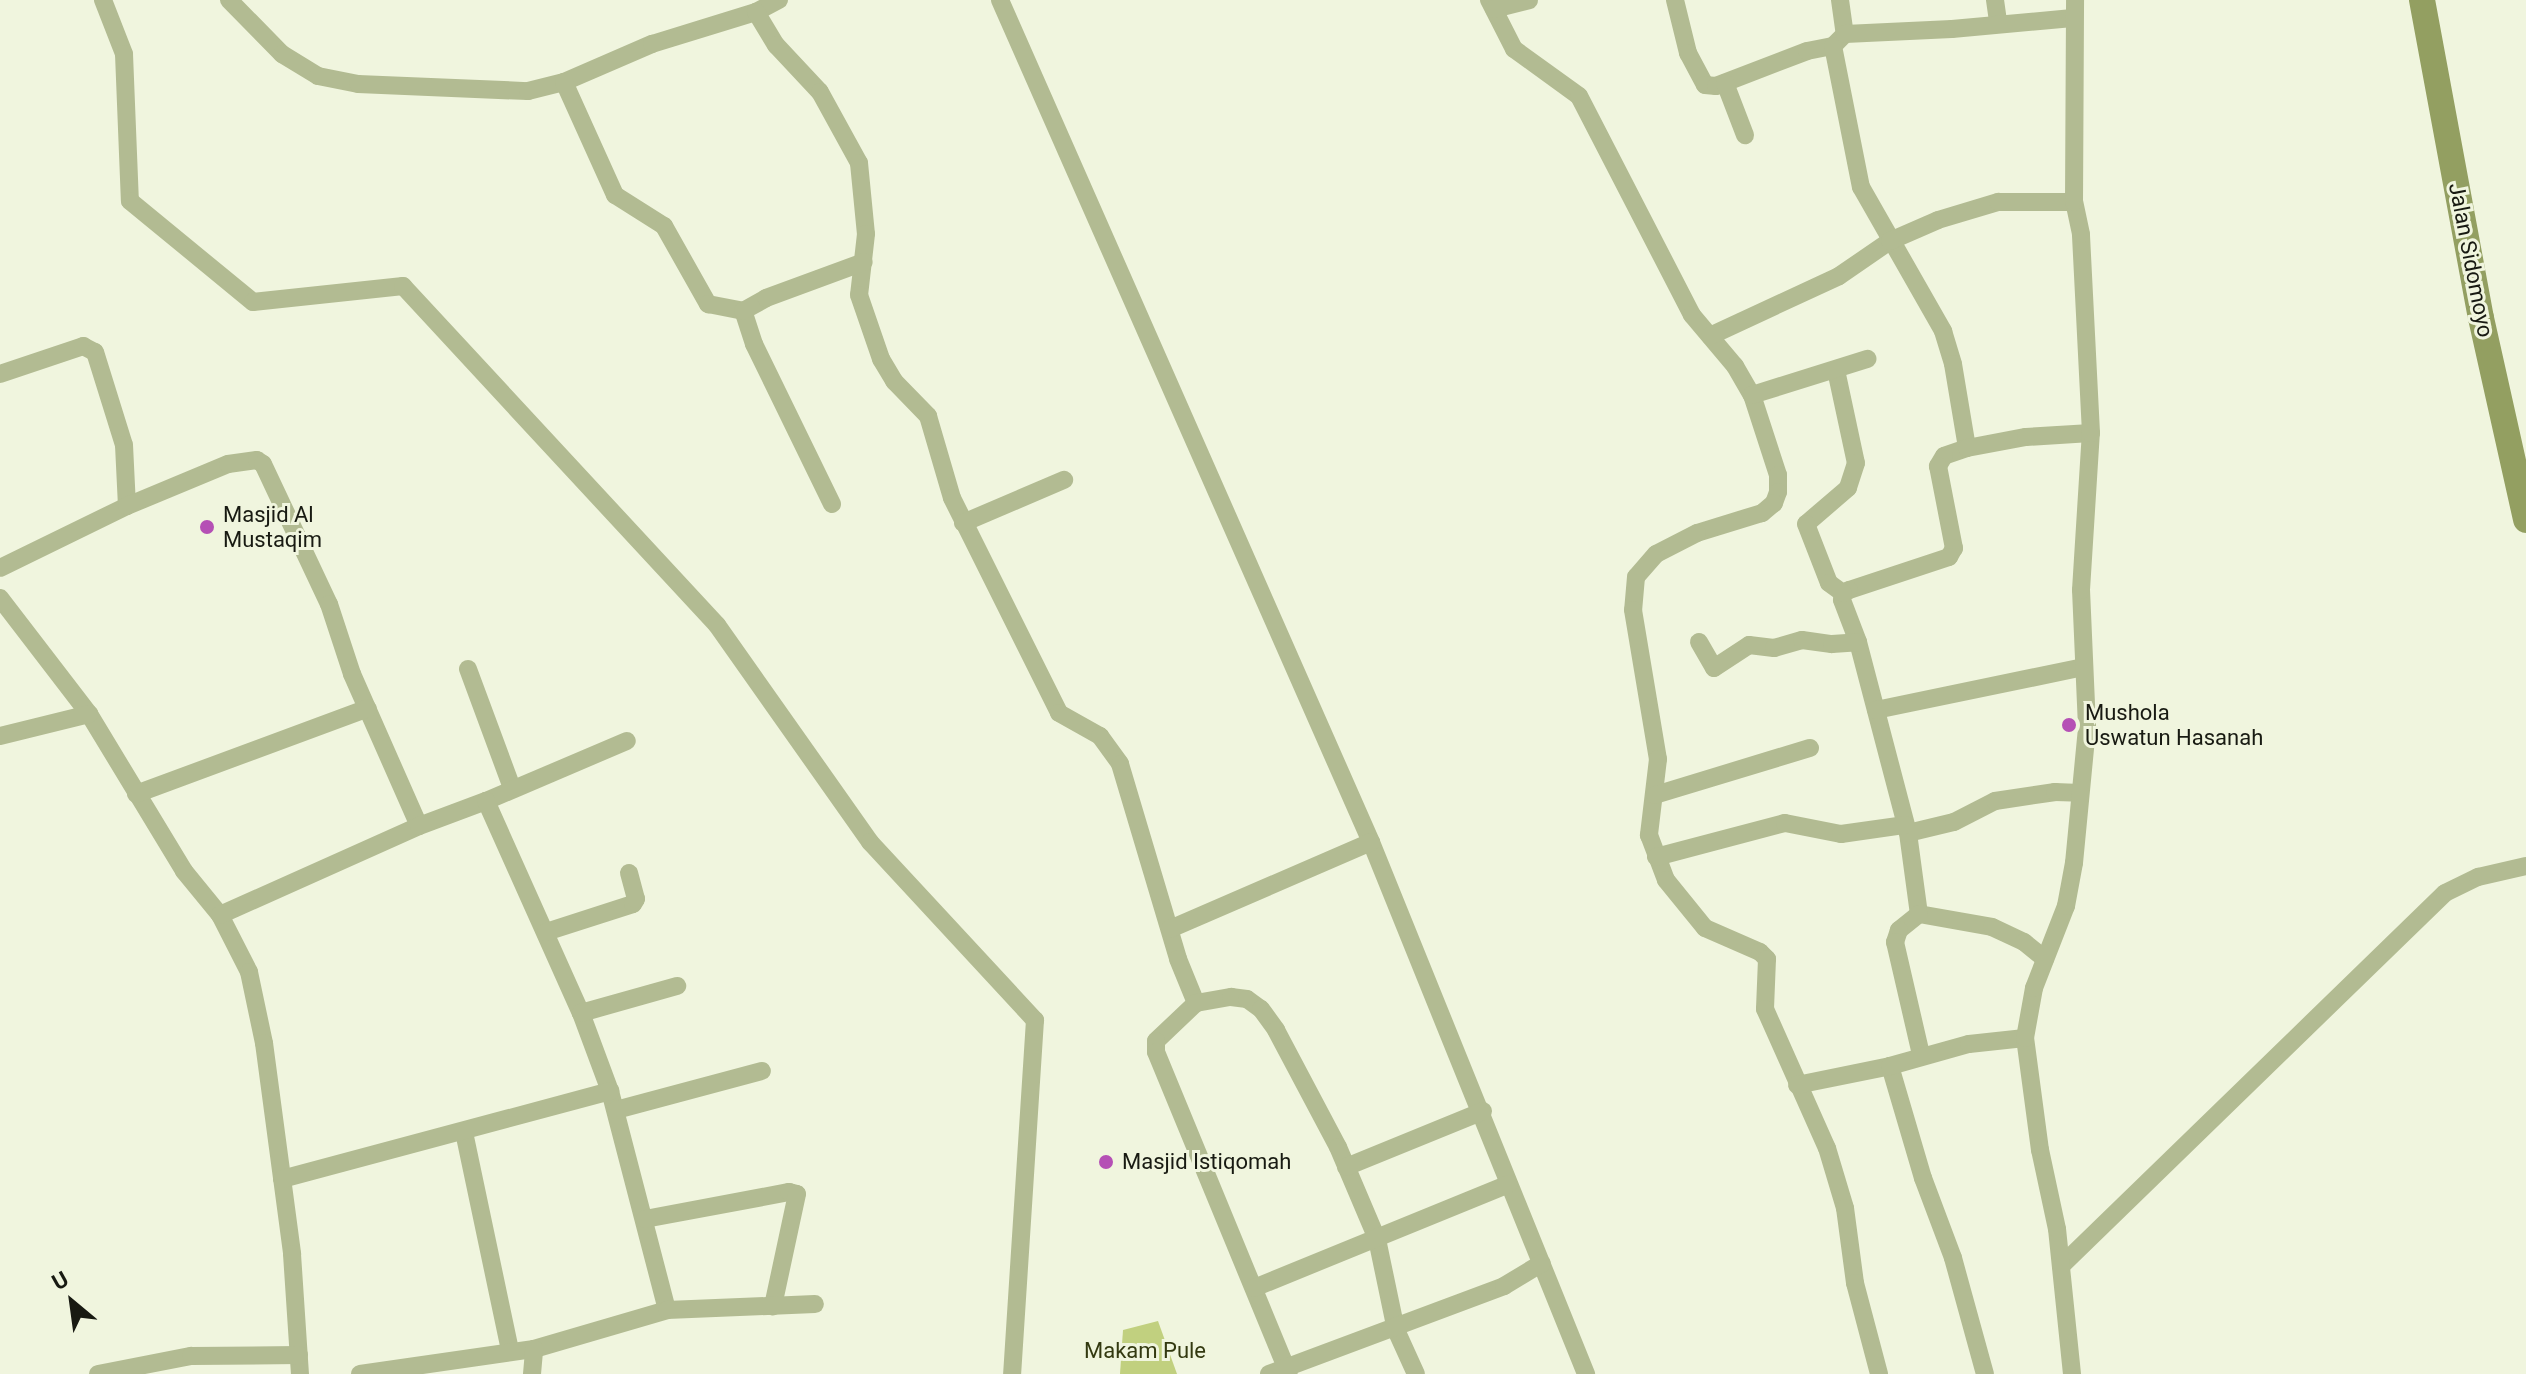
<!DOCTYPE html>
<html>
<head>
<meta charset="utf-8">
<style>
	body { margin:0 }
	#map { position:relative; width:2526px; height:1374px; overflow:hidden; background:#f0f5de; font-family:Roboto,sans-serif }
	div>[style] { position:absolute }
	.green>* { inset:0; background:#c1d07f }
	.minor>* { height:18px; margin:-9px; padding:0 9px; transform-origin:9px; border-radius:9px; background:#b2bb92 }
	.secondary>* { height:26px; margin:-13px; padding:0 13px; transform-origin:13px; border-radius:13px; background:#939f61 }
	.dots>* { width:22px; height:22px; translate:-50% -50%; box-sizing:border-box; border:4px solid #f0f5de; border-radius:50% }
	span { translate:-50% -50%; white-space:nowrap; text-align:center; line-height:1.15; -webkit-text-stroke:6px #f0f5de; paint-order:stroke }
	.street-label { font-size:22px; color:#181a12 }
	.poi-label { font-size:22px; color:#181a12 }
	.left { translate:0 -50%; text-align:left }
	.park-label { font-size:22px; color:#333910 }
	.north { position:absolute; left:32px; top:1262px; width:80px; height:80px; -webkit-text-stroke:6px #f0f5de; paint-order:stroke; rotate:331deg; font-size:22px; font-weight:700; line-height:32px; text-align:center; color:#181a12 }
	.north::after { content:''; display:block; margin:auto; width:28px; height:36px; background:#181a12; clip-path:polygon(50% 0,100% 100%,50% 72%,0 100%) }
</style>
</head>
<body>
<div id="map">
	<div class="green">
		<i style="clip-path:polygon(1158px 1321px,1177px 1374px,1120px 1374px,1123px 1330px)"></i>
	</div>
	<div class="minor">
		<i style="left:103px;top:0;width:58px;rotate:68.7deg"></i>
		<i style="left:124px;top:54px;width:147px;rotate:87.7deg"></i>
		<i style="left:130px;top:201px;width:159px;rotate:39.4deg"></i>
		<i style="left:253px;top:302px;width:151px;rotate:-6.1deg"></i>
		<i style="left:403px;top:286px;width:462px;rotate:47.2deg"></i>
		<i style="left:717px;top:625px;width:266px;rotate:54.8deg"></i>
		<i style="left:870px;top:842px;width:243px;rotate:47.2deg"></i>
		<i style="left:1035px;top:1020px;width:355px;rotate:93.7deg"></i>
		<i style="left:229px;top:0;width:76px;rotate:45.5deg"></i>
		<i style="left:282px;top:54px;width:42px;rotate:31.4deg"></i>
		<i style="left:318px;top:76px;width:41px;rotate:11.3deg"></i>
		<i style="left:358px;top:84px;width:170px;rotate:2.4deg"></i>
		<i style="left:528px;top:91px;width:37px;rotate:-14deg"></i>
		<i style="left:564px;top:82px;width:96px;rotate:-23.4deg"></i>
		<i style="left:652px;top:44px;width:109px;rotate:-17.1deg"></i>
		<i style="left:756px;top:12px;width:26px;rotate:-28deg"></i>
		<i style="left:1000px;top:0;width:920px;rotate:66.22deg"></i>
		<i style="left:1371px;top:842px;width:574px;rotate:67.99deg"></i>
		<i style="left:1489px;top:0;width:55px;rotate:63deg"></i>
		<i style="left:1514px;top:49px;width:80px;rotate:35.9deg"></i>
		<i style="left:1579px;top:96px;width:246px;rotate:62.7deg"></i>
		<i style="left:1692px;top:315px;width:67px;rotate:49.9deg"></i>
		<i style="left:1735px;top:366px;width:34px;rotate:60deg"></i>
		<i style="left:1752px;top:395px;width:84px;rotate:72deg"></i>
		<i style="left:1778px;top:475px;width:17px;rotate:90deg"></i>
		<i style="left:1778px;top:492px;width:12px;rotate:110deg"></i>
		<i style="left:1774px;top:503px;width:16px;rotate:140deg"></i>
		<i style="left:1762px;top:513px;width:68px;rotate:162.9deg"></i>
		<i style="left:1697px;top:533px;width:46px;rotate:152.9deg"></i>
		<i style="left:1656px;top:554px;width:30px;rotate:131deg"></i>
		<i style="left:1636px;top:577px;width:33px;rotate:95deg"></i>
		<i style="left:1633px;top:610px;width:151px;rotate:80.5deg"></i>
		<i style="left:1658px;top:759px;width:77px;rotate:96.8deg"></i>
		<i style="left:1649px;top:835px;width:48px;rotate:69.3deg"></i>
		<i style="left:1666px;top:880px;width:62px;rotate:50.9deg"></i>
		<i style="left:1705px;top:928px;width:60px;rotate:23.6deg"></i>
		<i style="left:1760px;top:952px;width:10px;rotate:45deg"></i>
		<i style="left:1767px;top:959px;width:50px;rotate:92.3deg"></i>
		<i style="left:1765px;top:1009px;width:152px;rotate:66deg"></i>
		<i style="left:1827px;top:1148px;width:63px;rotate:73.3deg"></i>
		<i style="left:1845px;top:1208px;width:76px;rotate:82.4deg"></i>
		<i style="left:1855px;top:1283px;width:94px;rotate:75.2deg"></i>
		<i style="left:1675px;top:0;width:55px;rotate:76.2deg"></i>
		<i style="left:1688px;top:53px;width:36px;rotate:62deg"></i>
		<i style="left:1705px;top:85px;width:11px;rotate:5deg"></i>
		<i style="left:1716px;top:86px;width:97px;rotate:-21deg"></i>
		<i style="left:1807px;top:51px;width:26px;rotate:-11deg"></i>
		<i style="left:1840px;top:0;width:34px;rotate:82deg"></i>
		<i style="left:1845px;top:34px;width:17px;rotate:135deg"></i>
		<i style="left:1833px;top:46px;width:144px;rotate:78.8deg"></i>
		<i style="left:1861px;top:187px;width:166px;rotate:60.3deg"></i>
		<i style="left:1943px;top:331px;width:34px;rotate:73deg"></i>
		<i style="left:1953px;top:364px;width:85px;rotate:80.5deg"></i>
		<i style="left:1967px;top:448px;width:24px;rotate:161deg"></i>
		<i style="left:1944px;top:456px;width:12px;rotate:121deg"></i>
		<i style="left:1938px;top:466px;width:84px;rotate:79deg"></i>
		<i style="left:1954px;top:548px;width:10px;rotate:119deg"></i>
		<i style="left:1949px;top:557px;width:105px;rotate:161.7deg"></i>
		<i style="left:1849px;top:590px;width:7px;rotate:153deg"></i>
		<i style="left:1843px;top:593px;width:7px;rotate:98deg"></i>
		<i style="left:1842px;top:600px;width:45px;rotate:69.1deg"></i>
		<i style="left:1858px;top:642px;width:197px;rotate:75.3deg"></i>
		<i style="left:1908px;top:833px;width:82px;rotate:82.3deg"></i>
		<i style="left:1919px;top:914px;width:74px;rotate:10.1deg"></i>
		<i style="left:1992px;top:927px;width:35px;rotate:25deg"></i>
		<i style="left:2024px;top:942px;width:27px;rotate:39deg"></i>
		<i style="left:1995px;top:0;width:22px;rotate:82deg"></i>
		<i style="left:1494px;top:9px;width:36px;rotate:-14deg"></i>
		<i style="left:756px;top:12px;width:39px;rotate:59deg"></i>
		<i style="left:776px;top:45px;width:64px;rotate:46.9deg"></i>
		<i style="left:820px;top:92px;width:81px;rotate:61.2deg"></i>
		<i style="left:859px;top:163px;width:71px;rotate:84.4deg"></i>
		<i style="left:866px;top:234px;width:61px;rotate:96.5deg"></i>
		<i style="left:859px;top:295px;width:68px;rotate:71deg"></i>
		<i style="left:881px;top:359px;width:26px;rotate:59deg"></i>
		<i style="left:894px;top:381px;width:49px;rotate:45.8deg"></i>
		<i style="left:928px;top:416px;width:85px;rotate:73.7deg"></i>
		<i style="left:952px;top:498px;width:240px;rotate:63.5deg"></i>
		<i style="left:1059px;top:713px;width:47px;rotate:29.3deg"></i>
		<i style="left:1100px;top:736px;width:34px;rotate:54deg"></i>
		<i style="left:1120px;top:764px;width:203px;rotate:73.4deg"></i>
		<i style="left:1178px;top:959px;width:48px;rotate:67.8deg"></i>
		<i style="left:1196px;top:1003px;width:55px;rotate:136.5deg"></i>
		<i style="left:1156px;top:1041px;width:11px;rotate:90deg"></i>
		<i style="left:1156px;top:1052px;width:348px;rotate:67.6deg"></i>
		<i style="left:1845px;top:34px;width:107px;rotate:-2.7deg"></i>
		<i style="left:1952px;top:29px;width:121px;rotate:-5.2deg"></i>
		<i style="left:564px;top:82px;width:124px;rotate:65.7deg"></i>
		<i style="left:615px;top:195px;width:58px;rotate:32.3deg"></i>
		<i style="left:664px;top:226px;width:90px;rotate:60.6deg"></i>
		<i style="left:708px;top:304px;width:36px;rotate:11deg"></i>
		<i style="left:1725px;top:83px;width:56px;rotate:69deg"></i>
		<i style="left:1710px;top:336px;width:142px;rotate:-24.9deg"></i>
		<i style="left:1839px;top:276px;width:62px;rotate:-34.5deg"></i>
		<i style="left:1890px;top:241px;width:52px;rotate:-23.6deg"></i>
		<i style="left:1938px;top:220px;width:63px;rotate:-16.7deg"></i>
		<i style="left:1998px;top:202px;width:76px"></i>
		<i style="left:1836px;top:370px;width:95px;rotate:77.9deg"></i>
		<i style="left:1856px;top:463px;width:26px;rotate:108deg"></i>
		<i style="left:1848px;top:488px;width:55px;rotate:139.4deg"></i>
		<i style="left:1806px;top:524px;width:63px;rotate:68.7deg"></i>
		<i style="left:1829px;top:583px;width:17px;rotate:36deg"></i>
		<i style="left:0;top:374px;width:88px;rotate:-18.6deg"></i>
		<i style="left:83px;top:346px;width:13px;rotate:27deg"></i>
		<i style="left:95px;top:352px;width:97px;rotate:72.7deg"></i>
		<i style="left:124px;top:445px;width:61px;rotate:87.2deg"></i>
		<i style="left:127px;top:506px;width:141px;rotate:154deg"></i>
		<i style="left:1752px;top:395px;width:121px;rotate:-17.4deg"></i>
		<i style="left:1967px;top:448px;width:60px;rotate:-10.6deg"></i>
		<i style="left:2026px;top:437px;width:65px;rotate:-3.5deg"></i>
		<i style="left:832px;top:504px;width:178px;rotate:-116deg"></i>
		<i style="left:754px;top:344px;width:35px;rotate:-108deg"></i>
		<i style="left:743px;top:311px;width:26px;rotate:-29deg"></i>
		<i style="left:766px;top:298px;width:104px;rotate:-20.2deg"></i>
		<i style="left:127px;top:506px;width:109px;rotate:-22.6deg"></i>
		<i style="left:228px;top:464px;width:29px;rotate:-8deg"></i>
		<i style="left:257px;top:460px;width:7px;rotate:34deg"></i>
		<i style="left:263px;top:464px;width:155px;rotate:64.8deg"></i>
		<i style="left:329px;top:604px;width:74px;rotate:71.8deg"></i>
		<i style="left:352px;top:674px;width:166px;rotate:66.2deg"></i>
		<i style="left:963px;top:523px;width:110px;rotate:-23.1deg"></i>
		<i style="left:0;top:598px;width:146px;rotate:52.5deg"></i>
		<i style="left:89px;top:714px;width:184px;rotate:58.8deg"></i>
		<i style="left:184px;top:871px;width:57px;rotate:50.7deg"></i>
		<i style="left:220px;top:915px;width:64px;rotate:63deg"></i>
		<i style="left:249px;top:972px;width:73px;rotate:78.1deg"></i>
		<i style="left:264px;top:1043px;width:213px;rotate:82.4deg"></i>
		<i style="left:292px;top:1254px;width:120px;rotate:86.2deg"></i>
		<i style="left:1699px;top:642px;width:30px;rotate:60deg"></i>
		<i style="left:1714px;top:668px;width:42px;rotate:-33.3deg"></i>
		<i style="left:1749px;top:645px;width:25px;rotate:7deg"></i>
		<i style="left:1774px;top:648px;width:29px;rotate:-16deg"></i>
		<i style="left:1802px;top:640px;width:30px;rotate:8deg"></i>
		<i style="left:1832px;top:644px;width:26px;rotate:-4deg"></i>
		<i style="left:468px;top:669px;width:127px;rotate:69.7deg"></i>
		<i style="left:1876px;top:710px;width:212px;rotate:-11.7deg"></i>
		<i style="left:0;top:736px;width:92px;rotate:-13.9deg"></i>
		<i style="left:136px;top:794px;width:247px;rotate:-20.3deg"></i>
		<i style="left:1655px;top:795px;width:162px;rotate:-16.9deg"></i>
		<i style="left:486px;top:801px;width:153px;rotate:-23.1deg"></i>
		<i style="left:1908px;top:833px;width:47px;rotate:-13.4deg"></i>
		<i style="left:1954px;top:822px;width:46px;rotate:-27.1deg"></i>
		<i style="left:1995px;top:801px;width:61px;rotate:-8.5deg"></i>
		<i style="left:2055px;top:792px;width:25px;rotate:2deg"></i>
		<i style="left:1656px;top:857px;width:133px;rotate:-14.8deg"></i>
		<i style="left:1785px;top:823px;width:57px;rotate:11.1deg"></i>
		<i style="left:1841px;top:834px;width:65px;rotate:-8deg"></i>
		<i style="left:1919px;top:914px;width:26px;rotate:141deg"></i>
		<i style="left:1899px;top:930px;width:13px;rotate:108deg"></i>
		<i style="left:1895px;top:942px;width:116px;rotate:77deg"></i>
		<i style="left:220px;top:915px;width:218px;rotate:-24.1deg"></i>
		<i style="left:419px;top:826px;width:72px;rotate:-20.5deg"></i>
		<i style="left:486px;top:801px;width:232px;rotate:65.9deg"></i>
		<i style="left:581px;top:1013px;width:83px;rotate:69.6deg"></i>
		<i style="left:610px;top:1091px;width:226px;rotate:75.4deg"></i>
		<i style="left:1170px;top:929px;width:219px;rotate:-23.4deg"></i>
		<i style="left:546px;top:932px;width:91px;rotate:-17.8deg"></i>
		<i style="left:633px;top:904px;width:6px;rotate:-59deg"></i>
		<i style="left:636px;top:899px;width:27px;rotate:-105deg"></i>
		<i style="left:1196px;top:1003px;width:36px;rotate:-10deg"></i>
		<i style="left:1231px;top:997px;width:16px;rotate:7deg"></i>
		<i style="left:1247px;top:999px;width:17px;rotate:36deg"></i>
		<i style="left:1261px;top:1009px;width:26px;rotate:54deg"></i>
		<i style="left:1276px;top:1030px;width:132px;rotate:62.1deg"></i>
		<i style="left:1338px;top:1147px;width:100px;rotate:67deg"></i>
		<i style="left:1377px;top:1239px;width:93px;rotate:78.2deg"></i>
		<i style="left:1396px;top:1330px;width:48px;rotate:65.6deg"></i>
		<i style="left:581px;top:1013px;width:100px;rotate:-15.7deg"></i>
		<i style="left:1890px;top:1066px;width:117px;rotate:73.6deg"></i>
		<i style="left:1923px;top:1178px;width:85px;rotate:69.4deg"></i>
		<i style="left:1953px;top:1258px;width:120px;rotate:74.6deg"></i>
		<i style="left:1797px;top:1085px;width:95px;rotate:-11.5deg"></i>
		<i style="left:1890px;top:1066px;width:82px;rotate:-15.6deg"></i>
		<i style="left:1969px;top:1044px;width:56px;rotate:-6.1deg"></i>
		<i style="left:616px;top:1110px;width:151px;rotate:-15deg"></i>
		<i style="left:464px;top:1132px;width:223px;rotate:78.1deg"></i>
		<i style="left:1346px;top:1167px;width:148px;rotate:-22.2deg"></i>
		<i style="left:282px;top:1179px;width:340px;rotate:-15deg"></i>
		<i style="left:645px;top:1219px;width:147px;rotate:-10.6deg"></i>
		<i style="left:789px;top:1192px;width:8px;rotate:14deg"></i>
		<i style="left:797px;top:1194px;width:115px;rotate:102.1deg"></i>
		<i style="left:2061px;top:1266px;width:535px;rotate:-44.17deg"></i>
		<i style="left:2445px;top:893px;width:37px;rotate:-26deg"></i>
		<i style="left:2478px;top:877px;width:49px;rotate:-12.9deg"></i>
		<i style="left:1254px;top:1288px;width:275px;rotate:-22.2deg"></i>
		<i style="left:98px;top:1374px;width:95px;rotate:-11deg"></i>
		<i style="left:191px;top:1356px;width:108px;rotate:-0.5deg"></i>
		<i style="left:360px;top:1374px;width:176px;rotate:-8.2deg"></i>
		<i style="left:534px;top:1349px;width:139px;rotate:-16.3deg"></i>
		<i style="left:667px;top:1310px;width:148px;rotate:-2.3deg"></i>
		<i style="left:532px;top:1374px;width:25px;rotate:-85deg"></i>
		<i style="left:1269px;top:1374px;width:251px;rotate:-20.5deg"></i>
		<i style="left:1504px;top:1286px;width:44px;rotate:-31.2deg"></i>
		<i style="left:2072px;top:1374px;width:146px;rotate:-95.9deg"></i>
		<i style="left:2057px;top:1229px;width:81px;rotate:-102.1deg"></i>
		<i style="left:2040px;top:1150px;width:113px;rotate:-97.6deg"></i>
		<i style="left:2025px;top:1038px;width:51px;rotate:-79.8deg"></i>
		<i style="left:2034px;top:988px;width:88px;rotate:-68.7deg"></i>
		<i style="left:2066px;top:906px;width:44px;rotate:-79.5deg"></i>
		<i style="left:2074px;top:863px;width:137px;rotate:-84.5deg"></i>
		<i style="left:2087px;top:727px;width:137px;rotate:-92.5deg"></i>
		<i style="left:2081px;top:590px;width:157px;rotate:-86.4deg"></i>
		<i style="left:2091px;top:433px;width:199px;rotate:-92.9deg"></i>
		<i style="left:2081px;top:234px;width:33px;rotate:-102deg"></i>
		<i style="left:2074px;top:202px;width:202px;rotate:-89.7deg"></i>
	</div>
	<div class="secondary">
		<i style="left:2422px;top:0;width:323px;rotate:79.5deg"></i>
		<i style="left:2481px;top:318px;width:207px;rotate:77.4deg"></i>
	</div>
	<div class="dots">
		<i style="left:207px;top:527px;background:#b550b5"></i>
		<i style="left:2069px;top:725px;background:#b550b5"></i>
		<i style="left:1106px;top:1162px;background:#b550b5"></i>
	</div>
	<div class="street-label">
		<span style="left:2471px;top:260px;rotate:79deg">Jalan Sidomoyo</span>
	</div>
	<div class="poi-label">
		<span class="left" style="left:223px;top:527px">Masjid Al<br>Mustaqim</span>
		<span class="left" style="left:2085px;top:725px">Mushola<br>Uswatun Hasanah</span>
		<span class="left" style="left:1122px;top:1162px">Masjid Istiqomah</span>
	</div>
	<div class="park-label">
		<span style="left:1145px;top:1351px">Makam Pule</span>
	</div>
	<div class="north">U</div>
</div>
</body>
</html>
